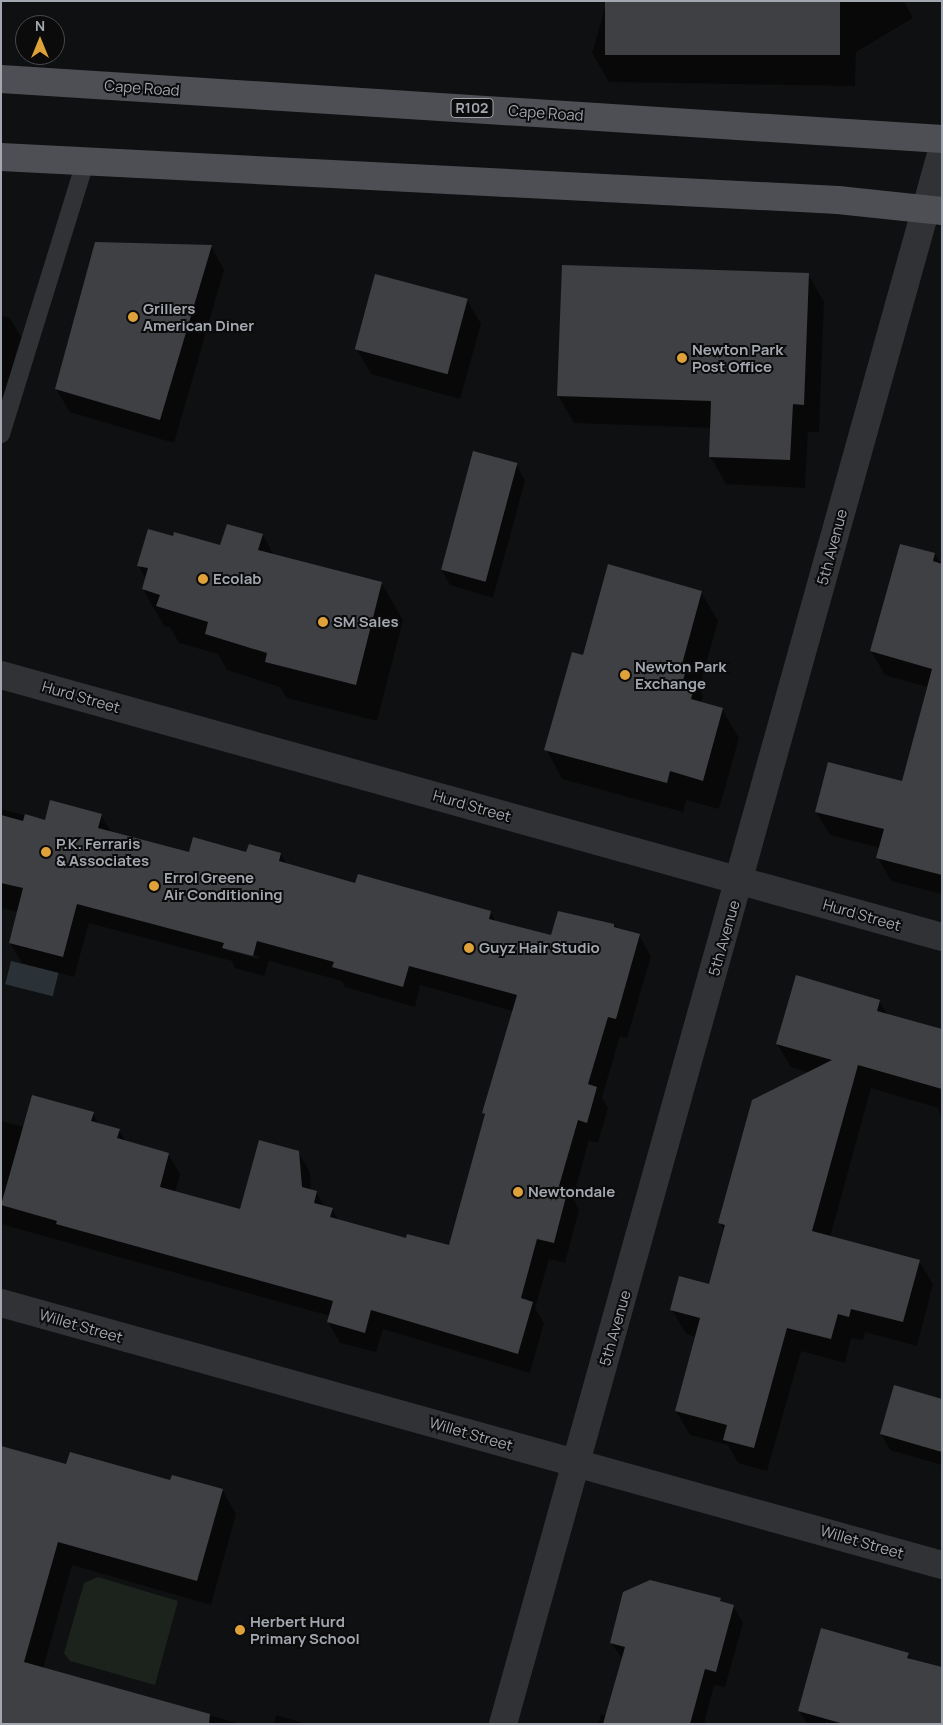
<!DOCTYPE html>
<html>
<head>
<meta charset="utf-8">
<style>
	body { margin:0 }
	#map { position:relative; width:943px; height:1725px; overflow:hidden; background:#0f1011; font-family:Manrope,sans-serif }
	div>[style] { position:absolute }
	.green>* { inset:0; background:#1c231d }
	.water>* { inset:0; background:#2a3238; transform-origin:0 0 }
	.shadow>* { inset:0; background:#0007 }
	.building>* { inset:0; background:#3f4044; transform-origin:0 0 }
	.lane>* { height:18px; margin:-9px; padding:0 9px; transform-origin:9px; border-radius:9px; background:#313235 }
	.street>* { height:28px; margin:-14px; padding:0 14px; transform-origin:14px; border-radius:14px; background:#313235 }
	.primary>* { height:28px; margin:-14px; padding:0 14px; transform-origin:14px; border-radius:14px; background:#4d4f54 }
	.dots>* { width:14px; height:14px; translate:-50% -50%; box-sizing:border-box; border:2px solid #0b0b0c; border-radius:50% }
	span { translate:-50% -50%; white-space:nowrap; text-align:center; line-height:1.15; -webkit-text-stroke:4px #0b0b0c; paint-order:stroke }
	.shield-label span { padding:1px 4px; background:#0b0b0c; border:1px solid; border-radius:4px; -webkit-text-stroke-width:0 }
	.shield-label { font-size:14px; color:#a2a7b0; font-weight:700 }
	.street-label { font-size:15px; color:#a2a7b0 }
	.poi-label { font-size:15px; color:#a2a7b0; font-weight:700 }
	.left { translate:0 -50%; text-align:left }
	.frame { position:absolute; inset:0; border:2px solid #a2a7b0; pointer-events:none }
	.north { position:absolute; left:15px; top:15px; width:50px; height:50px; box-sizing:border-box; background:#0b0b0c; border:1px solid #47494e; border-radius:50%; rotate:0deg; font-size:14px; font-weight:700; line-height:20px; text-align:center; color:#a2a7b0 }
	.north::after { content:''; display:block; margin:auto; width:18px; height:22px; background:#dfa23a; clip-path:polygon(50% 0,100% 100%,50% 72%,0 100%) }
</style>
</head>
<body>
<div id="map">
	<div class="green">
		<i style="clip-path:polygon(98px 1577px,178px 1601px,155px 1685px,70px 1661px,64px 1653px,84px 1583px)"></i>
	</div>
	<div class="water">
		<i style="left:11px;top:961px;width:49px;height:24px;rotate:14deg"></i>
	</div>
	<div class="shadow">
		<i style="clip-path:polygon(607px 1px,904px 1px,913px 18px,856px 52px,855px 86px,609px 82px,592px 53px)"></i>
		<i style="clip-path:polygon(211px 246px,224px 270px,174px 443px,70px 412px,56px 389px)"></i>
		<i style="clip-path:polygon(808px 274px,824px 302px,819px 432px,808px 432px,805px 488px,726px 484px,710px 456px,711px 428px,574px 423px,558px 395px)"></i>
		<i style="clip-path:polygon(467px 300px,481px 324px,460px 399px,371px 374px,357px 350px)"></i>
		<i style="clip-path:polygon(1px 316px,10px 318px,24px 342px,1px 415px)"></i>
		<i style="clip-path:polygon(516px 464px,525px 481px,493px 598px,450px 585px,441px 569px)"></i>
		<i style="clip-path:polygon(228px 525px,263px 535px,274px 556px,382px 584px,403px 620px,377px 721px,287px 698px,280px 687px,227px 670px,218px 654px,179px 643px,170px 627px,164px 626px,143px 589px,146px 579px,138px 565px,173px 537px,221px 547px)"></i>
		<i style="clip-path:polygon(935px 554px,942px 565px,942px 894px,891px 881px,878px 858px,880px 848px,830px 835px,816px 812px,902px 782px,927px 687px,885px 675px,871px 651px)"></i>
		<i style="clip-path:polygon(701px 592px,718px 621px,699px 689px,703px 696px,701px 702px,722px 709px,739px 738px,719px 809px,686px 800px,683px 812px,562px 779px,546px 749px,583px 656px)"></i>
		<i style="clip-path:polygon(evenodd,1px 809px,46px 821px,101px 815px,111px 832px,190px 853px,281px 854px,287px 865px,356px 885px,490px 912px,496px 922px,552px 936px,613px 925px,639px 935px,651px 956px,627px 1038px,620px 1036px,602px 1097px,608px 1108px,598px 1143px,589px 1140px,573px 1198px,579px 1210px,565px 1263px,549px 1259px,535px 1308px,544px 1323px,530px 1373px,383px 1329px,376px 1352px,340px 1343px,328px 1322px,330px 1316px,1px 1224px,1px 1121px,24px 1127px,93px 1113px,99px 1125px,119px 1130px,126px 1142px,168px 1154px,180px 1174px,175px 1193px,240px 1210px,298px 1152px,310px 1172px,311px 1191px,316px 1192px,325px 1207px,332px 1209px,339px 1221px,407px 1239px,450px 1247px,485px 1118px,483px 1113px,513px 1011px,420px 985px,415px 1007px,345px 987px,342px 981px,269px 961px,264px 976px,235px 968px,232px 961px,89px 923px,74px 977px,22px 963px,10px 943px,18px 912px,1px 908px,1px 809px,226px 948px,259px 956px,258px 959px,226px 950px,226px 948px)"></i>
		<i style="clip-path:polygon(879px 1001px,888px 1015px,942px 1031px,942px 1120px,938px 1108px,871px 1088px,830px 1237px,919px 1261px,933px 1284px,917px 1346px,865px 1332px,863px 1340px,851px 1338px,845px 1363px,801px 1351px,767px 1471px,738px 1463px,728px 1445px,690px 1435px,676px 1411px,696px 1337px,686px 1334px,672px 1310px,710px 1285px,725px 1232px,720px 1223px,809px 1073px,791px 1067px,777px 1044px)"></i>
		<i style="clip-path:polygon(942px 1400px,942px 1465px,890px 1450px,881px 1434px)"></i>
		<i style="clip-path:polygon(66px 1465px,222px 1490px,236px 1514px,211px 1605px,72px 1565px,43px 1669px,241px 1724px,1px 1724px)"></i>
		<i style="clip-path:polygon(720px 1599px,722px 1603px,733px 1606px,743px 1623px,725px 1687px,714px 1685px,704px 1724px,598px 1724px,601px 1714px,607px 1716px,623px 1660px,611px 1643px)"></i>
		<i style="clip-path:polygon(908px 1654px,942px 1724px,807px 1724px,799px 1711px)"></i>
		<i style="clip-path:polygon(276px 1715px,307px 1724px,274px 1724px)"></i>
	</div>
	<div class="building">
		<i style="left:605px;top:1px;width:235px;height:54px"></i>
		<i style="clip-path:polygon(95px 242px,212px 245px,160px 420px,55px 389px)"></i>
		<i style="clip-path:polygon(562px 265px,809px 273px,804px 405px,793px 404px,790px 460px,709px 457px,711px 401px,557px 396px)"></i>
		<i style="left:375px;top:274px;width:96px;height:78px;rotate:15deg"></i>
		<i style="left:473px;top:451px;width:46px;height:123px;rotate:15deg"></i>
		<i style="clip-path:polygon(227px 524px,263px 534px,258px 550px,382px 582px,356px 685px,265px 662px,267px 653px,205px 634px,208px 622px,156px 606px,160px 595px,142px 589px,148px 568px,137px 566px,148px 529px,173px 536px,174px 532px,220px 545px)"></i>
		<i style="clip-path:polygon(900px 544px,935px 553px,933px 561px,942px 564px,942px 875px,876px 858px,884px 829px,815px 812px,828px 762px,902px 781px,932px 669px,870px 651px)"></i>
		<i style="clip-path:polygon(608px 564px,702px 591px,682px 664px,687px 666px,682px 684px,694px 687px,691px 699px,723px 708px,703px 781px,670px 771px,667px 783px,544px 750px,572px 652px,583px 655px)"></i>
		<i style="clip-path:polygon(50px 800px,102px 814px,98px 828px,189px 852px,193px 837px,246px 852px,249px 844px,281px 853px,279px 861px,355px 883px,358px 874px,491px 911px,489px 919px,551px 935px,558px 911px,614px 924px,614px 927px,640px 934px,616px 1019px,608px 1017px,588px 1084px,597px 1087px,587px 1123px,578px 1120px,559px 1186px,568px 1189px,554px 1243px,537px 1239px,521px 1298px,533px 1302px,518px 1354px,371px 1310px,365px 1333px,327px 1322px,333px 1301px,56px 1224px,57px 1221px,1px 1205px,32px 1095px,94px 1112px,91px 1121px,120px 1129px,117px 1138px,169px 1153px,160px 1187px,240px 1209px,259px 1140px,299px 1151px,302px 1187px,317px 1191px,314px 1203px,333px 1208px,330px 1217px,406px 1238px,407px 1234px,449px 1245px,485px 1114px,482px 1113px,517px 995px,409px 966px,403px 987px,332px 967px,334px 962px,257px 941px,253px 956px,222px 948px,224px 943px,77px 904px,63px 957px,9px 943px,23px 888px,1px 883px,1px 815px,23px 821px,25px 814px,45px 820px)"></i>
		<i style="clip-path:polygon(796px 975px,880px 1000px,877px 1011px,942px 1029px,942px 1089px,858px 1065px,812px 1231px,920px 1260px,903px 1322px,851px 1309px,849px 1317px,838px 1314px,831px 1339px,787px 1328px,754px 1448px,723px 1440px,727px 1425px,675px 1411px,700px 1318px,670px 1310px,679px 1276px,709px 1284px,725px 1225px,718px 1223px,752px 1100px,832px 1060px,776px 1044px)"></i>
		<i style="clip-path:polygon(894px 1385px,942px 1399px,942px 1452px,880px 1434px)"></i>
		<i style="clip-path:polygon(1px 1446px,66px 1464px,70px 1452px,170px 1480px,172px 1475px,223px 1489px,197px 1581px,58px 1542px,24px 1662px,210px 1714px,209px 1724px,1px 1724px)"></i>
		<i style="clip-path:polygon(650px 1580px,721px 1598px,720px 1601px,734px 1605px,716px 1672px,705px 1669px,690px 1724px,603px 1724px,625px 1647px,610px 1643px,623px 1592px)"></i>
		<i style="clip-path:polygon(821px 1628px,909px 1653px,907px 1658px,942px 1667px,942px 1724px,844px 1724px,798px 1711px)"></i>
	</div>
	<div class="lane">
		<i style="left:1px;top:434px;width:285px;rotate:-72.8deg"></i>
	</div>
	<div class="street">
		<i style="left:1px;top:675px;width:977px;rotate:15.56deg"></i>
		<i style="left:1px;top:1303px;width:977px;rotate:15.56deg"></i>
		<i style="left:503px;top:1724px;width:1633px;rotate:-74.41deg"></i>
	</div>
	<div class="primary">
		<i style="left:1px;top:79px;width:943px;rotate:3.65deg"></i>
		<i style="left:1px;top:157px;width:838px;rotate:2.94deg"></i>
		<i style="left:838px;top:200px;width:105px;rotate:6deg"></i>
	</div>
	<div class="dots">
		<i style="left:133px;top:317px;background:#dfa23a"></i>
		<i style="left:682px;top:358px;background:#dfa23a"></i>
		<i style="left:203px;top:579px;background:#dfa23a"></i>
		<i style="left:323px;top:622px;background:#dfa23a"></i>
		<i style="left:625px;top:675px;background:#dfa23a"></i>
		<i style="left:46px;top:852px;background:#dfa23a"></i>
		<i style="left:154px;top:886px;background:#dfa23a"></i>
		<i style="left:469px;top:948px;background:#dfa23a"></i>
		<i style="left:518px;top:1192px;background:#dfa23a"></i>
		<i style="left:240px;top:1630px;background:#dfa23a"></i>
	</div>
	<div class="shield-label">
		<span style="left:472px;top:108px">R102</span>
	</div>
	<div class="street-label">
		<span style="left:142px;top:88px;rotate:4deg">Cape Road</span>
		<span style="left:546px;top:113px;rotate:4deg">Cape Road</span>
		<span style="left:832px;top:547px;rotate:-75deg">5th Avenue</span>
		<span style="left:81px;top:697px;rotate:16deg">Hurd Street</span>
		<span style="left:472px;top:806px;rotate:16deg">Hurd Street</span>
		<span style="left:862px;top:915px;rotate:16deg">Hurd Street</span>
		<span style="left:724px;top:938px;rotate:-74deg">5th Avenue</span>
		<span style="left:81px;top:1326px;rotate:16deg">Willet Street</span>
		<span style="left:615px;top:1328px;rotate:-74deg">5th Avenue</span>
		<span style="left:471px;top:1434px;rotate:16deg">Willet Street</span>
		<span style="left:862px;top:1542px;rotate:16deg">Willet Street</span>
	</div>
	<div class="poi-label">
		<span class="left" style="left:143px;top:317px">Grillers<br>American Diner</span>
		<span class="left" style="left:692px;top:358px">Newton Park<br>Post Office</span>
		<span class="left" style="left:213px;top:579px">Ecolab</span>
		<span class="left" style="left:333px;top:622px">SM Sales</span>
		<span class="left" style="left:635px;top:675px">Newton Park<br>Exchange</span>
		<span class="left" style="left:56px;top:852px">P.K. Ferraris<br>&amp; Associates</span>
		<span class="left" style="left:164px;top:886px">Errol Greene<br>Air Conditioning</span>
		<span class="left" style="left:479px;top:948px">Guyz Hair Studio</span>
		<span class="left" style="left:528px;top:1192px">Newtondale</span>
		<span class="left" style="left:250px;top:1630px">Herbert Hurd<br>Primary School</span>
	</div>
	<div class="frame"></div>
	<div class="north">N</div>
</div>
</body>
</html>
